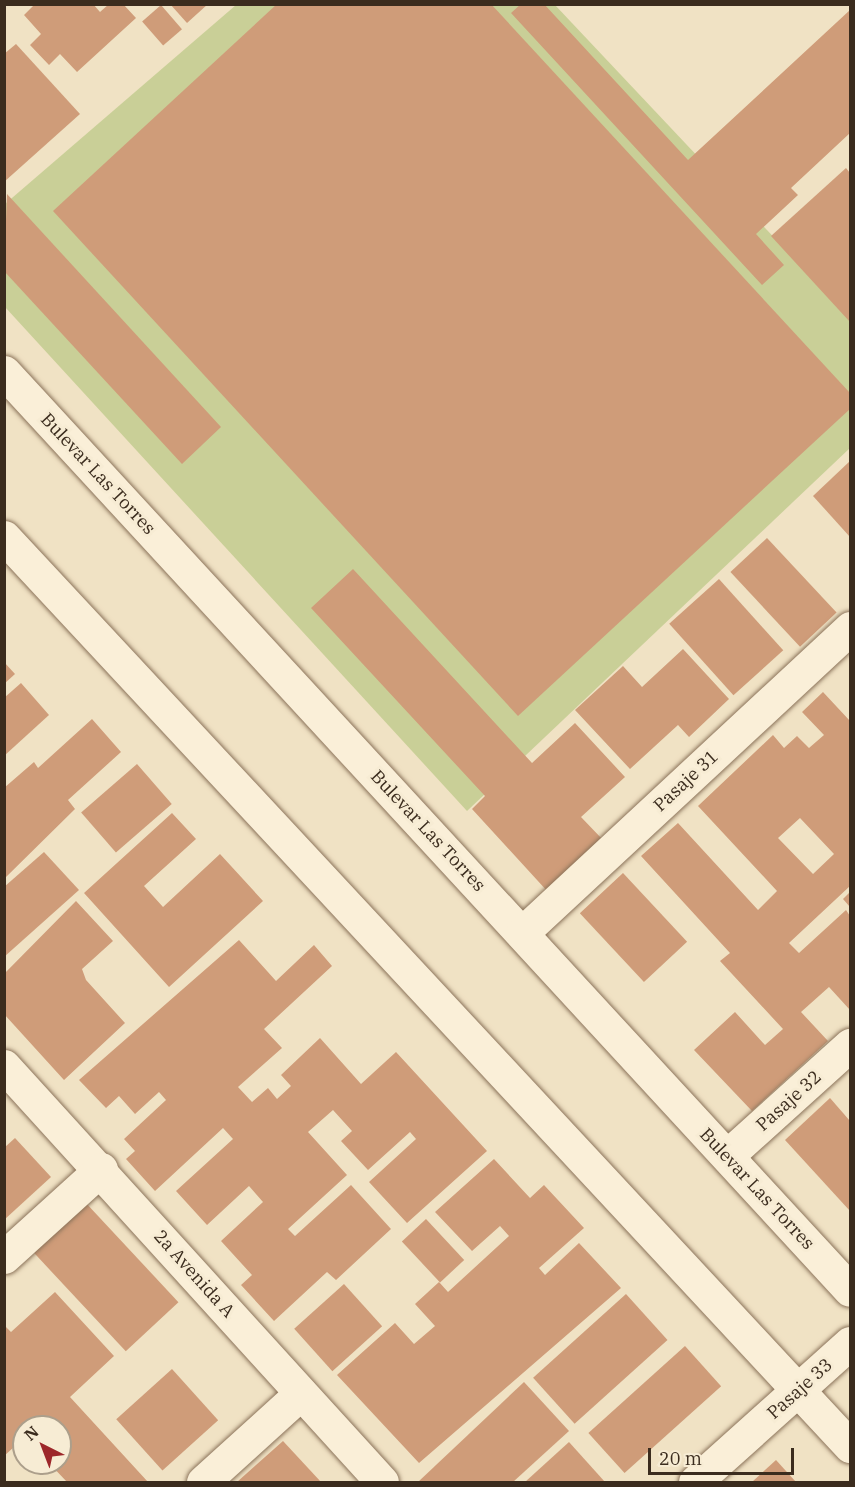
<!DOCTYPE html>
<html>
<head>
<meta charset="utf-8">
<style>
	body { margin:0 }
	#map { position:relative; width:855px; height:1487px; overflow:hidden; background:#f0e2c4; font-family:"IBM Plex Serif",serif }
	div>[style] { position:absolute }
	.green>* { inset:0; background:#c9cf97 }
	.building>* { inset:0; background:#cf9c79; transform-origin:0 0 }
	.roads { filter:drop-shadow(0 0 2px #8b735a) drop-shadow(0 0 2px #8b735a) }
	.minor>* { height:33px; margin:-16.5px; padding:0 16.5px; transform-origin:16.5px; border-radius:16.5px; background:#faefd8 }
	span { translate:-50% -50%; white-space:nowrap; text-align:center; line-height:1.15; -webkit-text-stroke:6px #f7ecd4; paint-order:stroke }
	.street-label { font-size:18px; color:#3b2c1e }
	.frame { position:absolute; inset:0; border:6px solid #3b2c1e; pointer-events:none }
	.north { position:absolute; left:12px; top:1415px; width:60px; height:60px; box-sizing:border-box; background:#f7ecd4; border:2px solid #ac9f8b; border-radius:50%; rotate:318deg; font-size:16px; font-weight:700; line-height:24px; text-align:center; color:#3b2c1e }
	.north::after { content:''; display:block; margin:auto; width:21px; height:27px; background:#9d272a; clip-path:polygon(50% 0,100% 100%,50% 72%,0 100%) }
	.scale { position:absolute; left:648px; top:1448px; width:146px; height:27px; box-sizing:border-box; border:3px solid #3b2c1e; border-top:0; padding-left:8px; font-size:18px; line-height:21px; white-space:nowrap; color:#3b2c1e; -webkit-text-stroke:4px #f7ecd4; paint-order:stroke }
</style>
</head>
<body>
<div id="map">
	<div class="green">
		<i style="clip-path:polygon(236px 5px,555px 5px,850px 318px,850px 448px,467px 811px,5px 307px,5px 204px)"></i>
	</div>
	<div class="building">
		<i style="clip-path:polygon(35px 4px,93px 4px,100px 12px,109px 4px,123px 4px,136px 18px,77px 72px,60px 54px,49px 65px,30px 45px,41px 34px,24px 15px)"></i>
		<i style="clip-path:polygon(170px 4px,208px 4px,187px 23px)"></i>
		<i style="clip-path:polygon(277px 4px,491px 4px,850px 393px,850px 409px,518px 716px,53px 211px)"></i>
		<i style="clip-path:polygon(521px 4px,544px 4px,688px 160px,850px 10px,850px 133px,791px 188px,798px 195px,756px 234px,784px 265px,762px 285px,511px 13px)"></i>
		<i style="left:161px;top:5px;width:32px;height:25px;rotate:49deg"></i>
		<i style="clip-path:polygon(16px 44px,80px 114px,4px 182px,4px 54px)"></i>
		<i style="clip-path:polygon(846px 168px,850px 173px,850px 322px,771px 236px)"></i>
		<i style="clip-path:polygon(7px 194px,221px 427px,182px 464px,4px 271px)"></i>
		<i style="clip-path:polygon(850px 461px,850px 537px,813px 496px)"></i>
		<i style="left:767px;top:538px;width:102px;height:50px;rotate:47deg"></i>
		<i style="clip-path:polygon(353px 569px,532px 763px,575px 723px,625px 777px,581px 817px,604px 841px,548px 892px,472px 809px,485px 796px,311px 608px)"></i>
		<i style="left:719px;top:579px;width:96px;height:67px;rotate:48deg"></i>
		<i style="clip-path:polygon(683px 649px,729px 699px,689px 737px,678px 725px,630px 769px,575px 710px,623px 666px,642px 687px)"></i>
		<i style="clip-path:polygon(4px 662px,15px 674px,4px 684px)"></i>
		<i style="clip-path:polygon(21px 683px,49px 715px,4px 756px,4px 698px)"></i>
		<i style="clip-path:polygon(evenodd,823px 692px,850px 721px,850px 886px,789px 943px,799px 953px,846px 910px,850px 916px,850px 1010px,829px 987px,801px 1012px,828px 1041px,752px 1111px,694px 1050px,735px 1012px,765px 1045px,783px 1029px,720px 961px,730px 953px,641px 856px,678px 823px,758px 910px,777px 891px,698px 806px,773px 735px,784px 748px,797px 736px,809px 748px,824px 735px,802px 712px,823px 692px,800px 818px,834px 854px,813px 874px,778px 838px,800px 818px)"></i>
		<i style="clip-path:polygon(92px 719px,121px 752px,68px 800px,75px 809px,4px 879px,4px 788px,34px 762px,38px 768px)"></i>
		<i style="left:137px;top:764px;width:53px;height:74px;rotate:49deg"></i>
		<i style="clip-path:polygon(172px 813px,196px 839px,144px 886px,163px 907px,220px 854px,263px 901px,169px 987px,84px 893px)"></i>
		<i style="clip-path:polygon(44px 852px,79px 890px,4px 957px,4px 887px)"></i>
		<i style="left:623px;top:873px;width:94px;height:59px;rotate:47deg"></i>
		<i style="clip-path:polygon(850px 892px,850px 907px,843px 899px)"></i>
		<i style="clip-path:polygon(76px 901px,113px 941px,82px 969px,86px 980px,125px 1023px,64px 1080px,4px 1014px,4px 974px)"></i>
		<i style="clip-path:polygon(239px 940px,276px 981px,314px 945px,332px 966px,264px 1029px,282px 1048px,238px 1087px,252px 1102px,268px 1088px,277px 1099px,291px 1086px,281px 1075px,320px 1038px,361px 1084px,396px 1052px,487px 1151px,407px 1223px,369px 1182px,416px 1139px,410px 1132px,368px 1170px,341px 1141px,352px 1131px,333px 1110px,308px 1132px,347px 1175px,288px 1229px,295px 1236px,351px 1185px,391px 1229px,336px 1280px,327px 1272px,274px 1321px,241px 1285px,252px 1275px,221px 1241px,263px 1202px,249px 1186px,207px 1225px,176px 1191px,233px 1139px,223px 1128px,155px 1191px,126px 1159px,135px 1151px,124px 1139px,166px 1100px,159px 1092px,135px 1114px,119px 1096px,106px 1108px,79px 1080px)"></i>
		<i style="clip-path:polygon(830px 1098px,850px 1121px,850px 1211px,785px 1140px)"></i>
		<i style="clip-path:polygon(15px 1138px,51px 1177px,4px 1220px,4px 1148px)"></i>
		<i style="clip-path:polygon(494px 1159px,530px 1198px,544px 1185px,584px 1228px,539px 1268px,545px 1275px,579px 1243px,621px 1288px,419px 1463px,337px 1375px,395px 1323px,414px 1344px,435px 1326px,415px 1304px,439px 1282px,448px 1292px,509px 1236px,500px 1226px,472px 1251px,435px 1212px)"></i>
		<i style="left:85px;top:1202px;width:137px;height:72px;rotate:47deg"></i>
		<i style="left:426px;top:1219px;width:56px;height:33px;rotate:47deg"></i>
		<i style="left:344px;top:1284px;width:57px;height:67px;rotate:48deg"></i>
		<i style="clip-path:polygon(55px 1292px,114px 1356px,70px 1397px,148px 1482px,67px 1482px,49px 1463px,60px 1463px,60px 1427px,24px 1427px,24px 1438px,4px 1456px,4px 1325px,11px 1332px)"></i>
		<i style="left:626px;top:1294px;width:62px;height:125px;rotate:48deg"></i>
		<i style="left:685px;top:1346px;width:54px;height:130px;rotate:48deg"></i>
		<i style="left:172px;top:1369px;width:69px;height:75px;rotate:48deg"></i>
		<i style="clip-path:polygon(524px 1382px,569px 1431px,513px 1482px,418px 1482px)"></i>
		<i style="clip-path:polygon(283px 1441px,321px 1482px,237px 1482px)"></i>
		<i style="clip-path:polygon(569px 1442px,605px 1482px,525px 1482px)"></i>
		<i style="clip-path:polygon(776px 1460px,796px 1482px,752px 1482px)"></i>
	</div>
	<div class="roads">
		<div class="minor">
			<i style="left:4px;top:372px;width:1248px;rotate:47.34deg"></i>
			<i style="left:4px;top:537px;width:1242px;rotate:47.06deg"></i>
			<i style="left:522px;top:933px;width:448px;rotate:-42.9deg"></i>
			<i style="left:4px;top:1066px;width:562px;rotate:47.74deg"></i>
			<i style="left:727px;top:1156px;width:166px;rotate:-42.1deg"></i>
			<i style="left:4px;top:1257px;width:131px;rotate:-42.2deg"></i>
			<i style="left:203px;top:1482px;width:132px;rotate:-42.2deg"></i>
			<i style="left:695px;top:1482px;width:208px;rotate:-41.9deg"></i>
		</div>
	</div>
	<div class="street-label">
		<span style="left:98px;top:474px;rotate:47deg">Bulevar Las Torres</span>
		<span style="left:686px;top:781px;rotate:-43deg">Pasaje 31</span>
		<span style="left:428px;top:831px;rotate:47deg">Bulevar Las Torres</span>
		<span style="left:789px;top:1101px;rotate:-42deg">Pasaje 32</span>
		<span style="left:757px;top:1189px;rotate:47deg">Bulevar Las Torres</span>
		<span style="left:194px;top:1274px;rotate:48deg">2a Avenida A</span>
		<span style="left:800px;top:1389px;rotate:-42deg">Pasaje 33</span>
	</div>
	<div class="frame"></div>
	<div class="north">N</div>
	<div class="scale">20 m</div>
</div>
</body>
</html>
